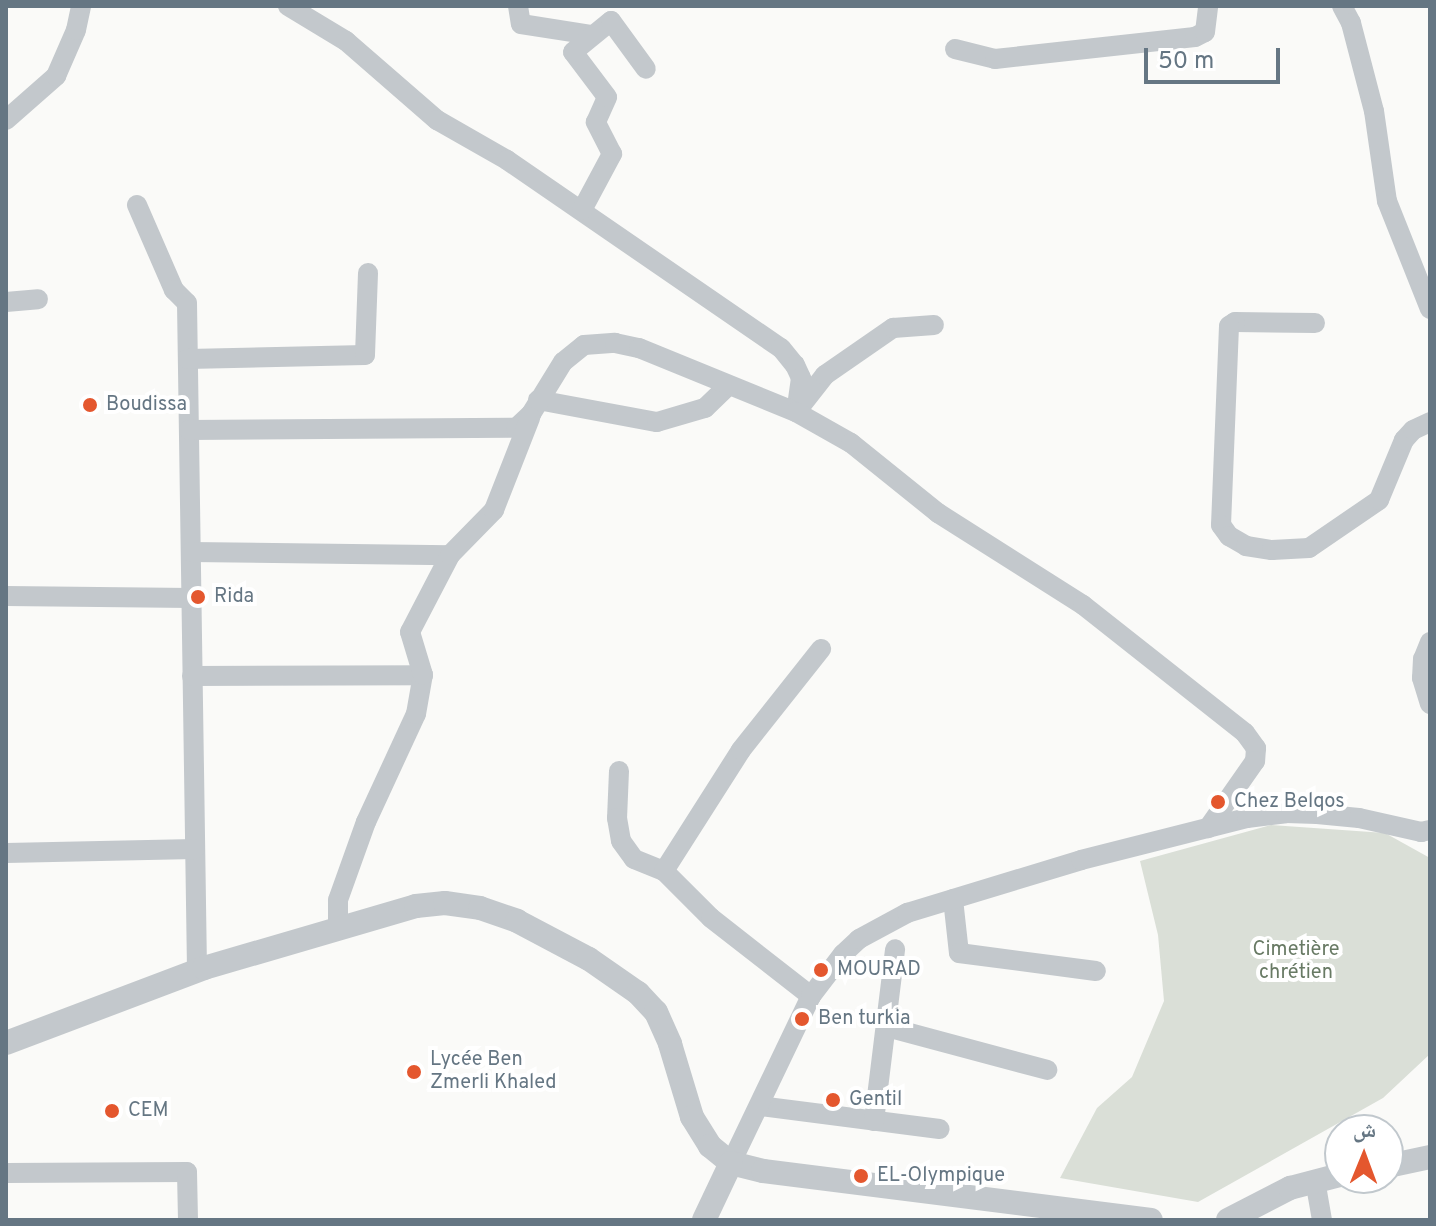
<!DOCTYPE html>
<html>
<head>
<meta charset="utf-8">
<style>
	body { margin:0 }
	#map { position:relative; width:1436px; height:1226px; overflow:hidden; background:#fafaf8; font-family:Overpass,"Noto Naskh Arabic",sans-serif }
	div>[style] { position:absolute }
	.green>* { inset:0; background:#dadfd7 }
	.minor>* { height:20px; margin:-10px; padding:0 10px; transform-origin:10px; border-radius:10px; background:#c3c8cc }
	.tertiary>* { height:24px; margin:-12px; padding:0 12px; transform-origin:12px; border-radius:12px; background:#c3c8cc }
	.dots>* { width:22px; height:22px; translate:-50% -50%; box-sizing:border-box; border:4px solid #fff; border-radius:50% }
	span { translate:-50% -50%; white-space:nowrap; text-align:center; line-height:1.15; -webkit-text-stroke:8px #fff; paint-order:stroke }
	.poi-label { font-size:20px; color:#657683 }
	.left { translate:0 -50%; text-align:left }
	.park-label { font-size:20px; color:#687a64 }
	.frame { position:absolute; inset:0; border:8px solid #657683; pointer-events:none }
	.north { position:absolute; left:1324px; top:1114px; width:80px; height:80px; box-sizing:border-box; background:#fff; border:2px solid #c1c8cd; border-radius:50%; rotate:1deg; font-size:22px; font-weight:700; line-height:32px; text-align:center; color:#657683 }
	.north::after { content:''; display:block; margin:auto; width:28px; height:36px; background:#e4572e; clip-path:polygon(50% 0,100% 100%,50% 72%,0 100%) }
	.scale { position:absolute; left:1144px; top:48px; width:136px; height:36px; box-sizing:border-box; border:4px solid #657683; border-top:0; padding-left:10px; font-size:24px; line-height:28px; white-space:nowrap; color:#657683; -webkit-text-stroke:6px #fff; paint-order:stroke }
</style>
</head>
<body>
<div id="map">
	<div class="green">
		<i style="clip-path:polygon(1271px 825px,1385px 833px,1430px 858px,1430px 1054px,1383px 1098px,1198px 1202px,1060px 1178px,1097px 1108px,1132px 1077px,1164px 1001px,1158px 935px,1140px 861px)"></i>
	</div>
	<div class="minor">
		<i style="left:288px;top:6px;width:68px;rotate:31.1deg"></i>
		<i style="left:346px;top:41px;width:121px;rotate:41deg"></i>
		<i style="left:437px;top:120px;width:81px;rotate:29.7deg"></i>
		<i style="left:507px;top:160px;width:332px;rotate:34.5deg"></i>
		<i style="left:781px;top:348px;width:22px;rotate:51deg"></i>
		<i style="left:795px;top:365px;width:14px;rotate:65deg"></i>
		<i style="left:801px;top:378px;width:34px;rotate:98deg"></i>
		<i style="left:796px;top:412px;width:47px;rotate:-51.9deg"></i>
		<i style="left:825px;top:375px;width:83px;rotate:-34.7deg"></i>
		<i style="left:893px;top:328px;width:41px;rotate:-4.2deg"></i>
		<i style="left:518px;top:6px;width:18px;rotate:81deg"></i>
		<i style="left:521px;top:24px;width:72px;rotate:8.8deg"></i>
		<i style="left:1342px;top:6px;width:19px;rotate:62deg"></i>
		<i style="left:1351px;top:23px;width:91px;rotate:75.4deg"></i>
		<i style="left:1374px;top:111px;width:91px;rotate:81.8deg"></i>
		<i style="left:1387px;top:201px;width:116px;rotate:68.3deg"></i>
		<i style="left:955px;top:49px;width:41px;rotate:14deg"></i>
		<i style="left:995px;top:59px;width:201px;rotate:-6.3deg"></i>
		<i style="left:1195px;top:37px;width:11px;rotate:-27deg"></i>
		<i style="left:1205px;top:32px;width:26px;rotate:-83deg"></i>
		<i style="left:6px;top:120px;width:67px;rotate:-41.3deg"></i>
		<i style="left:56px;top:76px;width:50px;rotate:-66.5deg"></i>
		<i style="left:76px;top:30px;width:25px;rotate:-78deg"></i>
		<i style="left:137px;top:205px;width:93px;rotate:66.5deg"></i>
		<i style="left:174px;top:290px;width:18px;rotate:45deg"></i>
		<i style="left:187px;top:303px;width:668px;rotate:89.14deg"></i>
		<i style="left:582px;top:210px;width:64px;rotate:-61.8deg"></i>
		<i style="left:612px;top:154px;width:36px;rotate:-117deg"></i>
		<i style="left:596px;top:122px;width:27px;rotate:-66deg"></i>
		<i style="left:607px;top:97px;width:56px;rotate:-127.1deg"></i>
		<i style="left:573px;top:52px;width:49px;rotate:-39.2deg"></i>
		<i style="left:611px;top:21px;width:59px;rotate:53.9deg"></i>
		<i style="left:6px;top:302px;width:32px;rotate:-5deg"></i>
		<i style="left:1315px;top:323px;width:80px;rotate:-179.3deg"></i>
		<i style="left:1235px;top:322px;width:7px;rotate:146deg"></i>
		<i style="left:1229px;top:326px;width:199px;rotate:92.3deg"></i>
		<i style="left:1221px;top:525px;width:14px;rotate:54deg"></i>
		<i style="left:1229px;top:536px;width:20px;rotate:30deg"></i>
		<i style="left:1246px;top:546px;width:26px;rotate:9deg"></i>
		<i style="left:1272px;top:550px;width:37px;rotate:-3deg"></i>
		<i style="left:1309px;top:548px;width:85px;rotate:-34.4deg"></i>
		<i style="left:1379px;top:500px;width:65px;rotate:-67.4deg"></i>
		<i style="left:1404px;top:440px;width:13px;rotate:-48deg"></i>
		<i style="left:1413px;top:430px;width:19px;rotate:-25deg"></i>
		<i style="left:188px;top:359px;width:177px;rotate:-1.3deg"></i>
		<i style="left:365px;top:355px;width:82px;rotate:-87.9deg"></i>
		<i style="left:538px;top:400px;width:121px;rotate:10.5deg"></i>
		<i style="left:657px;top:422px;width:50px;rotate:-16.3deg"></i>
		<i style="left:705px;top:408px;width:32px;rotate:-44deg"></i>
		<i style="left:189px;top:430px;width:327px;rotate:-0.4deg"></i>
		<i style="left:516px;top:428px;width:21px;rotate:-43deg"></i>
		<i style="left:531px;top:414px;width:61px;rotate:-58.4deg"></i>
		<i style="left:563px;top:362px;width:27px;rotate:-39deg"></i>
		<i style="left:584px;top:345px;width:31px;rotate:-4deg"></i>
		<i style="left:615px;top:343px;width:25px;rotate:12deg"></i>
		<i style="left:639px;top:348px;width:170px;rotate:22.2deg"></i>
		<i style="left:796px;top:412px;width:63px;rotate:29.4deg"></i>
		<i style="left:851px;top:443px;width:112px;rotate:38.8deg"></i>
		<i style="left:938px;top:513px;width:172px;rotate:32.4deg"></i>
		<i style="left:1083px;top:605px;width:206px;rotate:38.3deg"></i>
		<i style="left:1245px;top:733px;width:19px;rotate:54deg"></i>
		<i style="left:1256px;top:748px;width:13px;rotate:94deg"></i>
		<i style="left:1255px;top:761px;width:82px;rotate:125deg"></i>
		<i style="left:191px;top:552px;width:259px;rotate:0.7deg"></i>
		<i style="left:6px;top:596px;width:185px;rotate:0.6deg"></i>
		<i style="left:1430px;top:642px;width:18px;rotate:112deg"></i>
		<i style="left:1423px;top:659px;width:19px;rotate:93deg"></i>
		<i style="left:1422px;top:678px;width:27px;rotate:73deg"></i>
		<i style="left:192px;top:676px;width:231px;rotate:-0.2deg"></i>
		<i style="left:619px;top:771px;width:47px;rotate:92.4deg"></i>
		<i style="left:617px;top:818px;width:23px;rotate:80deg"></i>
		<i style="left:621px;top:841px;width:22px;rotate:54deg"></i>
		<i style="left:634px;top:859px;width:32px;rotate:22deg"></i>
		<i style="left:664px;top:871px;width:66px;rotate:45deg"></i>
		<i style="left:711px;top:918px;width:127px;rotate:38deg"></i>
		<i style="left:6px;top:853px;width:189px;rotate:-1.2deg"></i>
		<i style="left:664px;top:871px;width:143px;rotate:-57.5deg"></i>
		<i style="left:741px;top:750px;width:129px;rotate:-51.6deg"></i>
		<i style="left:953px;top:899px;width:54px;rotate:83.7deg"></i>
		<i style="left:959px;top:953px;width:138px;rotate:7.5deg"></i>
		<i style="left:338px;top:929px;width:29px;rotate:-90deg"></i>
		<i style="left:338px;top:900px;width:83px;rotate:-70.3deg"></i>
		<i style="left:366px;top:822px;width:119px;rotate:-65.2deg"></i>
		<i style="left:416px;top:714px;width:40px;rotate:-80deg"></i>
		<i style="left:423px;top:675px;width:45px;rotate:-106.8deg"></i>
		<i style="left:410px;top:632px;width:87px;rotate:-62.5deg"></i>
		<i style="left:450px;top:555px;width:63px;rotate:-45.6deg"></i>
		<i style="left:494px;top:510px;width:99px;rotate:-68.6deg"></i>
		<i style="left:887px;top:1027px;width:166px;rotate:15deg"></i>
		<i style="left:760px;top:1106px;width:181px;rotate:7.3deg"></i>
		<i style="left:874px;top:1121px;width:173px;rotate:-83deg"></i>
		<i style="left:731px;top:1163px;width:185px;rotate:-64.4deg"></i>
		<i style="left:811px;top:996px;width:53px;rotate:-52.7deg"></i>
		<i style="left:843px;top:954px;width:22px;rotate:-43deg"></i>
		<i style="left:859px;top:939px;width:55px;rotate:-28.4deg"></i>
		<i style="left:907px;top:913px;width:182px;rotate:-16.9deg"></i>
		<i style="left:1081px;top:860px;width:171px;rotate:-14.2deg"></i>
		<i style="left:1247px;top:818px;width:39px;rotate:-7deg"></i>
		<i style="left:1286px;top:813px;width:31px;rotate:2deg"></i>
		<i style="left:1317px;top:814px;width:42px;rotate:5.4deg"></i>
		<i style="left:1359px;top:818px;width:64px;rotate:12.7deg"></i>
		<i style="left:1421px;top:832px;width:9px;rotate:-13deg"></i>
		<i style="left:6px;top:1173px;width:181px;rotate:-0.3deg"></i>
		<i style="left:187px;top:1172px;width:48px;rotate:88.8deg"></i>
		<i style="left:1315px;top:1180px;width:41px;rotate:80.1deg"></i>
	</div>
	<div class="tertiary">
		<i style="left:6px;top:1043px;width:212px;rotate:-20.7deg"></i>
		<i style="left:204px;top:968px;width:221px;rotate:-16.3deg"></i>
		<i style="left:416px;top:906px;width:29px;rotate:-6deg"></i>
		<i style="left:445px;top:903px;width:35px;rotate:8deg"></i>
		<i style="left:480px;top:908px;width:39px;rotate:19deg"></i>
		<i style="left:517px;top:921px;width:81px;rotate:27.8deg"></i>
		<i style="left:589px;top:959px;width:60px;rotate:34.8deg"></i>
		<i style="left:638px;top:993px;width:26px;rotate:47deg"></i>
		<i style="left:656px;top:1012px;width:35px;rotate:66deg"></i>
		<i style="left:670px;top:1044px;width:76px;rotate:73.2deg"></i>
		<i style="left:692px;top:1117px;width:34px;rotate:58deg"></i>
		<i style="left:710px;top:1146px;width:27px;rotate:39deg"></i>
		<i style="left:731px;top:1163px;width:33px;rotate:14deg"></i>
		<i style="left:763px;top:1171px;width:391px;rotate:7.2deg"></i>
		<i style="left:1388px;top:1166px;width:43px;rotate:-12.1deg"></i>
		<i style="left:704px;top:1220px;width:63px;rotate:-64.7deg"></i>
		<i style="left:1228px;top:1220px;width:70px;rotate:-27.3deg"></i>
		<i style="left:1290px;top:1188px;width:52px;rotate:-14.6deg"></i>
	</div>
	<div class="dots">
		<i style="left:90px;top:405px;background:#e4572e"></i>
		<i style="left:198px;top:597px;background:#e4572e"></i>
		<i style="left:1218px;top:802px;background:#e4572e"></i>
		<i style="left:821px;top:970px;background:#e4572e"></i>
		<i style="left:802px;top:1019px;background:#e4572e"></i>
		<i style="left:414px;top:1072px;background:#e4572e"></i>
		<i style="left:833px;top:1100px;background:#e4572e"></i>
		<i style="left:112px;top:1111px;background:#e4572e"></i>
		<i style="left:861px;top:1176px;background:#e4572e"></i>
	</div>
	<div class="poi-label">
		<span class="left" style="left:106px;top:405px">Boudissa</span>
		<span class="left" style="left:214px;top:597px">Rida</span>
		<span class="left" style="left:1234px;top:802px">Chez Belqos</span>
		<span class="left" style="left:837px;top:970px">MOURAD</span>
		<span class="left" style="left:818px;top:1019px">Ben turkia</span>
		<span class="left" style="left:430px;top:1072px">Lycée Ben<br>Zmerli Khaled</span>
		<span class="left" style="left:849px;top:1100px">Gentil</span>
		<span class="left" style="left:128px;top:1111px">CEM</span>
		<span class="left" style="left:877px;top:1176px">EL-Olympique</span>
	</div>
	<div class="park-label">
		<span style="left:1296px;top:962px">Cimetière<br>chrétien</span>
	</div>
	<div class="frame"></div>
	<div class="north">ش</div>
	<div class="scale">50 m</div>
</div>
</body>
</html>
